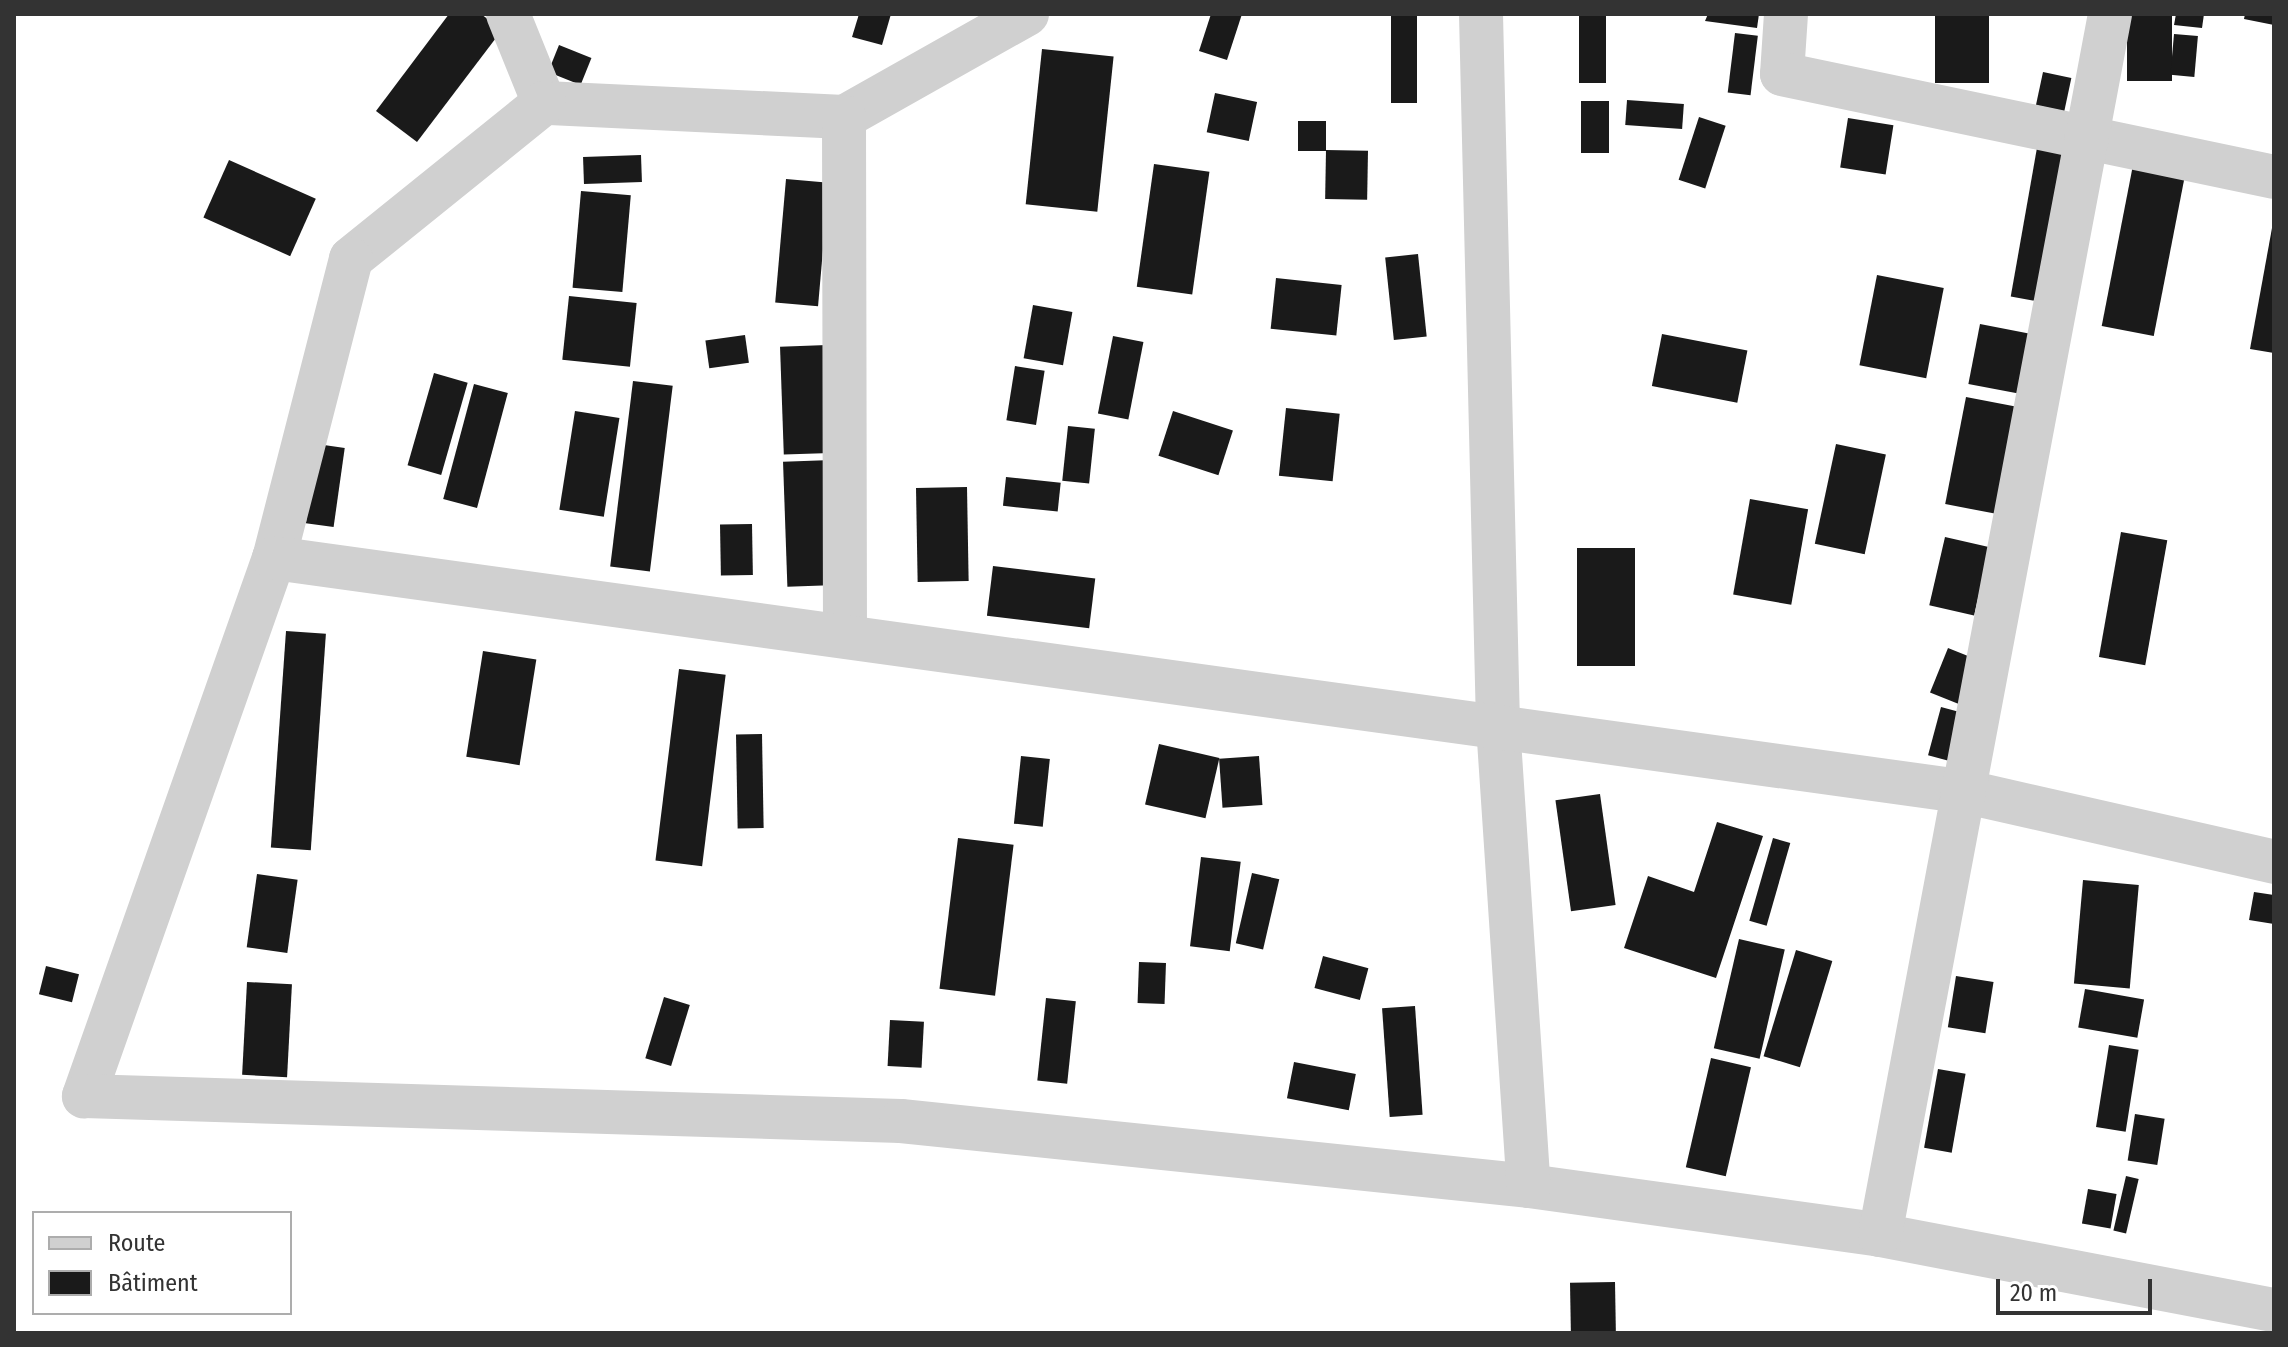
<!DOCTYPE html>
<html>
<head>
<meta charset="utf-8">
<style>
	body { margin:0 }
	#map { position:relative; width:2288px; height:1347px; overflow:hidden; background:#fff; font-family:"Fira Sans Condensed",sans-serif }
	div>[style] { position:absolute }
	.building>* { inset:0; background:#1a1a1a; transform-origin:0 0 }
	.minor>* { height:44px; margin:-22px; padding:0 22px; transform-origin:22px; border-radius:22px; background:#d0d0d0 }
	span { translate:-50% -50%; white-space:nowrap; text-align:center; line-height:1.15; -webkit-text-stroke:8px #fff; paint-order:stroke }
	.frame { position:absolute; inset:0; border:16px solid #333; pointer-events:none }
	.legend { position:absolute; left:32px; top:1211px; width:260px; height:104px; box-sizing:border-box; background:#fff; border:2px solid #adadad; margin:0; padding:10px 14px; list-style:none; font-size:24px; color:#333 }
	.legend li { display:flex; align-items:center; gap:16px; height:40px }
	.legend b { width:40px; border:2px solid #adadad }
	.scale { position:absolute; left:1996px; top:1279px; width:156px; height:36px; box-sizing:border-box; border:4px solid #333; border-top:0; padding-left:10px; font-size:24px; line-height:28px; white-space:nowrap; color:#333; -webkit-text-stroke:6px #fff; paint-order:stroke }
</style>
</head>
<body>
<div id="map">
	<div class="building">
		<i style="clip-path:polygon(449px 14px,481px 14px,502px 30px,417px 142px,376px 111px)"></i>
		<i style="clip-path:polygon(859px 14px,891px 14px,882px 45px,852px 37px)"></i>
		<i style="clip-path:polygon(1211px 14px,1242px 14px,1227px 60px,1199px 51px)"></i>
		<i style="left:1391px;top:14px;width:26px;height:89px"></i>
		<i style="left:1579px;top:14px;width:27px;height:69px"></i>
		<i style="clip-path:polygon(1708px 14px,1759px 14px,1757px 28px,1705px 21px)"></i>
		<i style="left:1935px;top:14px;width:54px;height:69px"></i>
		<i style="left:2127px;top:14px;width:45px;height:67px"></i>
		<i style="clip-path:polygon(2176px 14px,2204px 14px,2202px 28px,2174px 25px)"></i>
		<i style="clip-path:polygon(2245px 14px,2274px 14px,2274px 25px,2244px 19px)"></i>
		<i style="left:1735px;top:33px;width:23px;height:60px;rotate:7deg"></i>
		<i style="left:2174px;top:34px;width:24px;height:41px;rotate:5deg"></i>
		<i style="left:559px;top:45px;width:35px;height:29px;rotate:22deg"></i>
		<i style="left:1042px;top:49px;width:72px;height:156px;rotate:6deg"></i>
		<i style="left:2043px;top:72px;width:29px;height:34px;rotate:12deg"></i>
		<i style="left:1215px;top:93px;width:43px;height:40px;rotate:12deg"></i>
		<i style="left:1627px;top:100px;width:57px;height:25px;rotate:4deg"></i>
		<i style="left:1581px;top:101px;width:28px;height:52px"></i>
		<i style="left:1699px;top:117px;width:28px;height:66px;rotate:18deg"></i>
		<i style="left:1848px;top:118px;width:46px;height:50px;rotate:9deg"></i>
		<i style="left:1298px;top:121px;width:28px;height:30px"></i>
		<i style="left:2038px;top:142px;width:58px;height:157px;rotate:10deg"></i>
		<i style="left:1326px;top:150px;width:42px;height:49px;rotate:1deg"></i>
		<i style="left:641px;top:155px;width:27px;height:58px;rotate:88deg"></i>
		<i style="left:229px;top:160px;width:95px;height:63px;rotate:24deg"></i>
		<i style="left:1154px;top:164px;width:56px;height:124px;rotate:8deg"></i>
		<i style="left:2133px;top:165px;width:53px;height:164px;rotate:11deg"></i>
		<i style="left:786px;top:179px;width:43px;height:124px;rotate:5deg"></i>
		<i style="left:581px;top:191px;width:50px;height:97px;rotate:5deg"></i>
		<i style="clip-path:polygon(2274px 217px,2274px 353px,2250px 349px)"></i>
		<i style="left:1418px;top:254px;width:83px;height:33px;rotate:84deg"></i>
		<i style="left:1877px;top:275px;width:68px;height:92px;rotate:11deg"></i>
		<i style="left:1276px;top:278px;width:66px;height:51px;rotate:6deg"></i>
		<i style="left:569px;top:296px;width:68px;height:64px;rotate:6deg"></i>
		<i style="left:1033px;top:305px;width:40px;height:54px;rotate:10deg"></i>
		<i style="left:1980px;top:324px;width:51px;height:61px;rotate:11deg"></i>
		<i style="left:1662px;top:334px;width:87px;height:53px;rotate:11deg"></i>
		<i style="left:745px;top:335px;width:28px;height:40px;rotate:82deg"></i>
		<i style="left:1113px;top:336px;width:31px;height:79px;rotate:11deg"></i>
		<i style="left:827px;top:345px;width:108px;height:47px;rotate:88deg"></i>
		<i style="left:1015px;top:366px;width:30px;height:55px;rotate:9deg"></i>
		<i style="left:434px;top:373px;width:35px;height:96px;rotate:16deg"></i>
		<i style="left:633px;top:381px;width:40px;height:187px;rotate:7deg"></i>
		<i style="left:474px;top:384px;width:35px;height:119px;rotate:15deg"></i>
		<i style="left:1966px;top:397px;width:53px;height:109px;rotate:11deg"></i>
		<i style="left:1286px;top:408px;width:54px;height:68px;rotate:6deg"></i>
		<i style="left:575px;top:411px;width:45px;height:100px;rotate:9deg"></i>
		<i style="left:1173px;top:411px;width:63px;height:47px;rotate:18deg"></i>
		<i style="left:1068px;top:426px;width:27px;height:55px;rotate:6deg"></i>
		<i style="left:317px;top:444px;width:28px;height:80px;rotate:8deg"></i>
		<i style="left:1836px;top:444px;width:51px;height:102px;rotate:12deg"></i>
		<i style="left:832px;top:460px;width:125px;height:49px;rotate:88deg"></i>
		<i style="left:1006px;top:477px;width:55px;height:29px;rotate:6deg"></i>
		<i style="left:967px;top:487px;width:94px;height:51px;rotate:89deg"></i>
		<i style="left:1750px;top:499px;width:59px;height:97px;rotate:10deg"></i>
		<i style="left:752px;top:524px;width:51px;height:32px;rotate:89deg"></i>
		<i style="left:2121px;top:532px;width:47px;height:127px;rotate:10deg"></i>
		<i style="left:1945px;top:537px;width:46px;height:70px;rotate:13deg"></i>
		<i style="left:1577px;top:548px;width:58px;height:118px"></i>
		<i style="left:993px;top:566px;width:103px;height:50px;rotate:7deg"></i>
		<i style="left:286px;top:631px;width:40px;height:217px;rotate:4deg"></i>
		<i style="left:1948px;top:648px;width:35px;height:48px;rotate:22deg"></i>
		<i style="left:483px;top:651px;width:54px;height:107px;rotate:9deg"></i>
		<i style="left:679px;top:669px;width:47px;height:193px;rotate:7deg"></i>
		<i style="left:1941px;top:707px;width:24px;height:50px;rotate:15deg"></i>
		<i style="left:762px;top:734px;width:94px;height:26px;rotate:89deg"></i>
		<i style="left:1159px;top:744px;width:62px;height:62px;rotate:13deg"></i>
		<i style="left:1021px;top:756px;width:29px;height:68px;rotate:6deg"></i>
		<i style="left:1259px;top:756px;width:49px;height:40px;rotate:86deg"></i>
		<i style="left:1600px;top:794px;width:112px;height:45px;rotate:82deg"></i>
		<i style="clip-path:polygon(1717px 822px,1763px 836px,1716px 978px,1624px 948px,1648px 876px,1694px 892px)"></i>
		<i style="left:958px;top:838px;width:56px;height:152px;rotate:7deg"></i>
		<i style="left:1773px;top:838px;width:18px;height:86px;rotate:16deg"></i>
		<i style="left:1201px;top:857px;width:40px;height:90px;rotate:7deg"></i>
		<i style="left:1252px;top:873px;width:28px;height:72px;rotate:13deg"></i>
		<i style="left:257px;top:874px;width:41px;height:74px;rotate:8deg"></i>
		<i style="left:2083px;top:880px;width:56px;height:104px;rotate:5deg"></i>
		<i style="clip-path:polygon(2254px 892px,2274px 895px,2274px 924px,2249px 920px)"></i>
		<i style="left:1739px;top:939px;width:47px;height:112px;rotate:13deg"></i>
		<i style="left:1796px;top:950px;width:38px;height:111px;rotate:17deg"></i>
		<i style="left:1323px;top:956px;width:47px;height:33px;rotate:15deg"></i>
		<i style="left:1139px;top:962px;width:27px;height:41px;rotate:2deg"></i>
		<i style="left:46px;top:966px;width:34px;height:29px;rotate:14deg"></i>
		<i style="left:1956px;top:976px;width:38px;height:52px;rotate:9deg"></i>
		<i style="left:247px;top:982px;width:45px;height:93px;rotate:3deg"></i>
		<i style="left:2085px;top:989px;width:60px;height:39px;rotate:10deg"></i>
		<i style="left:664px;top:997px;width:27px;height:64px;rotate:17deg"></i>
		<i style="left:1046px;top:998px;width:30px;height:83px;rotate:6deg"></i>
		<i style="left:1415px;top:1006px;width:109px;height:33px;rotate:86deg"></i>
		<i style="left:890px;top:1020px;width:34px;height:46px;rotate:3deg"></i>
		<i style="left:2109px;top:1045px;width:30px;height:83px;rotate:9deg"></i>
		<i style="left:1711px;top:1058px;width:41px;height:112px;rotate:13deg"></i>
		<i style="left:1294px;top:1062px;width:63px;height:37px;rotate:11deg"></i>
		<i style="left:1938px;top:1069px;width:28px;height:80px;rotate:10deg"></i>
		<i style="left:2135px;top:1114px;width:30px;height:47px;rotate:9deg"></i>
		<i style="left:2126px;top:1176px;width:13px;height:56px;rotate:13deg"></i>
		<i style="left:2088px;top:1189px;width:29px;height:35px;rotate:10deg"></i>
		<i style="left:1615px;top:1282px;width:51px;height:45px;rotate:89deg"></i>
	</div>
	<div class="minor">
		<i style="left:508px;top:14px;width:96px;rotate:68deg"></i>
		<i style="left:1027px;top:14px;width:210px;rotate:150.6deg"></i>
		<i style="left:844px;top:117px;width:300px;rotate:-177.3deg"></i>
		<i style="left:544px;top:103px;width:248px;rotate:141.1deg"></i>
		<i style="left:351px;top:259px;width:309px;rotate:104.4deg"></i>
		<i style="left:274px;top:558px;width:571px;rotate:109.45deg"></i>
		<i style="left:84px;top:1096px;width:817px;rotate:1.75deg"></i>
		<i style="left:901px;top:1121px;width:631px;rotate:5.91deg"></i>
		<i style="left:1529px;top:1186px;width:354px;rotate:7.9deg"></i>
		<i style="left:1880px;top:1235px;width:401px;rotate:10.8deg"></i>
		<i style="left:1481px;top:14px;width:711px;rotate:88.63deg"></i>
		<i style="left:1498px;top:725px;width:462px;rotate:86.2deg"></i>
		<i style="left:1786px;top:14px;width:60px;rotate:93.8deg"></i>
		<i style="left:1782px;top:74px;width:503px;rotate:11.82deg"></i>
		<i style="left:844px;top:117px;width:518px;rotate:89.89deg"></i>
		<i style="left:274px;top:558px;width:1709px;rotate:7.87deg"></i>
		<i style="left:1967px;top:792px;width:315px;rotate:12.8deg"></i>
		<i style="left:1880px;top:1235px;width:1242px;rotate:-79.33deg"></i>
	</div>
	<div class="frame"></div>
	<ul class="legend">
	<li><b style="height:10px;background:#d0d0d0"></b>Route</li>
	<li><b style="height:22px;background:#1a1a1a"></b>Bâtiment</li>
	</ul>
	<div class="scale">20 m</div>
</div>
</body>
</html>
